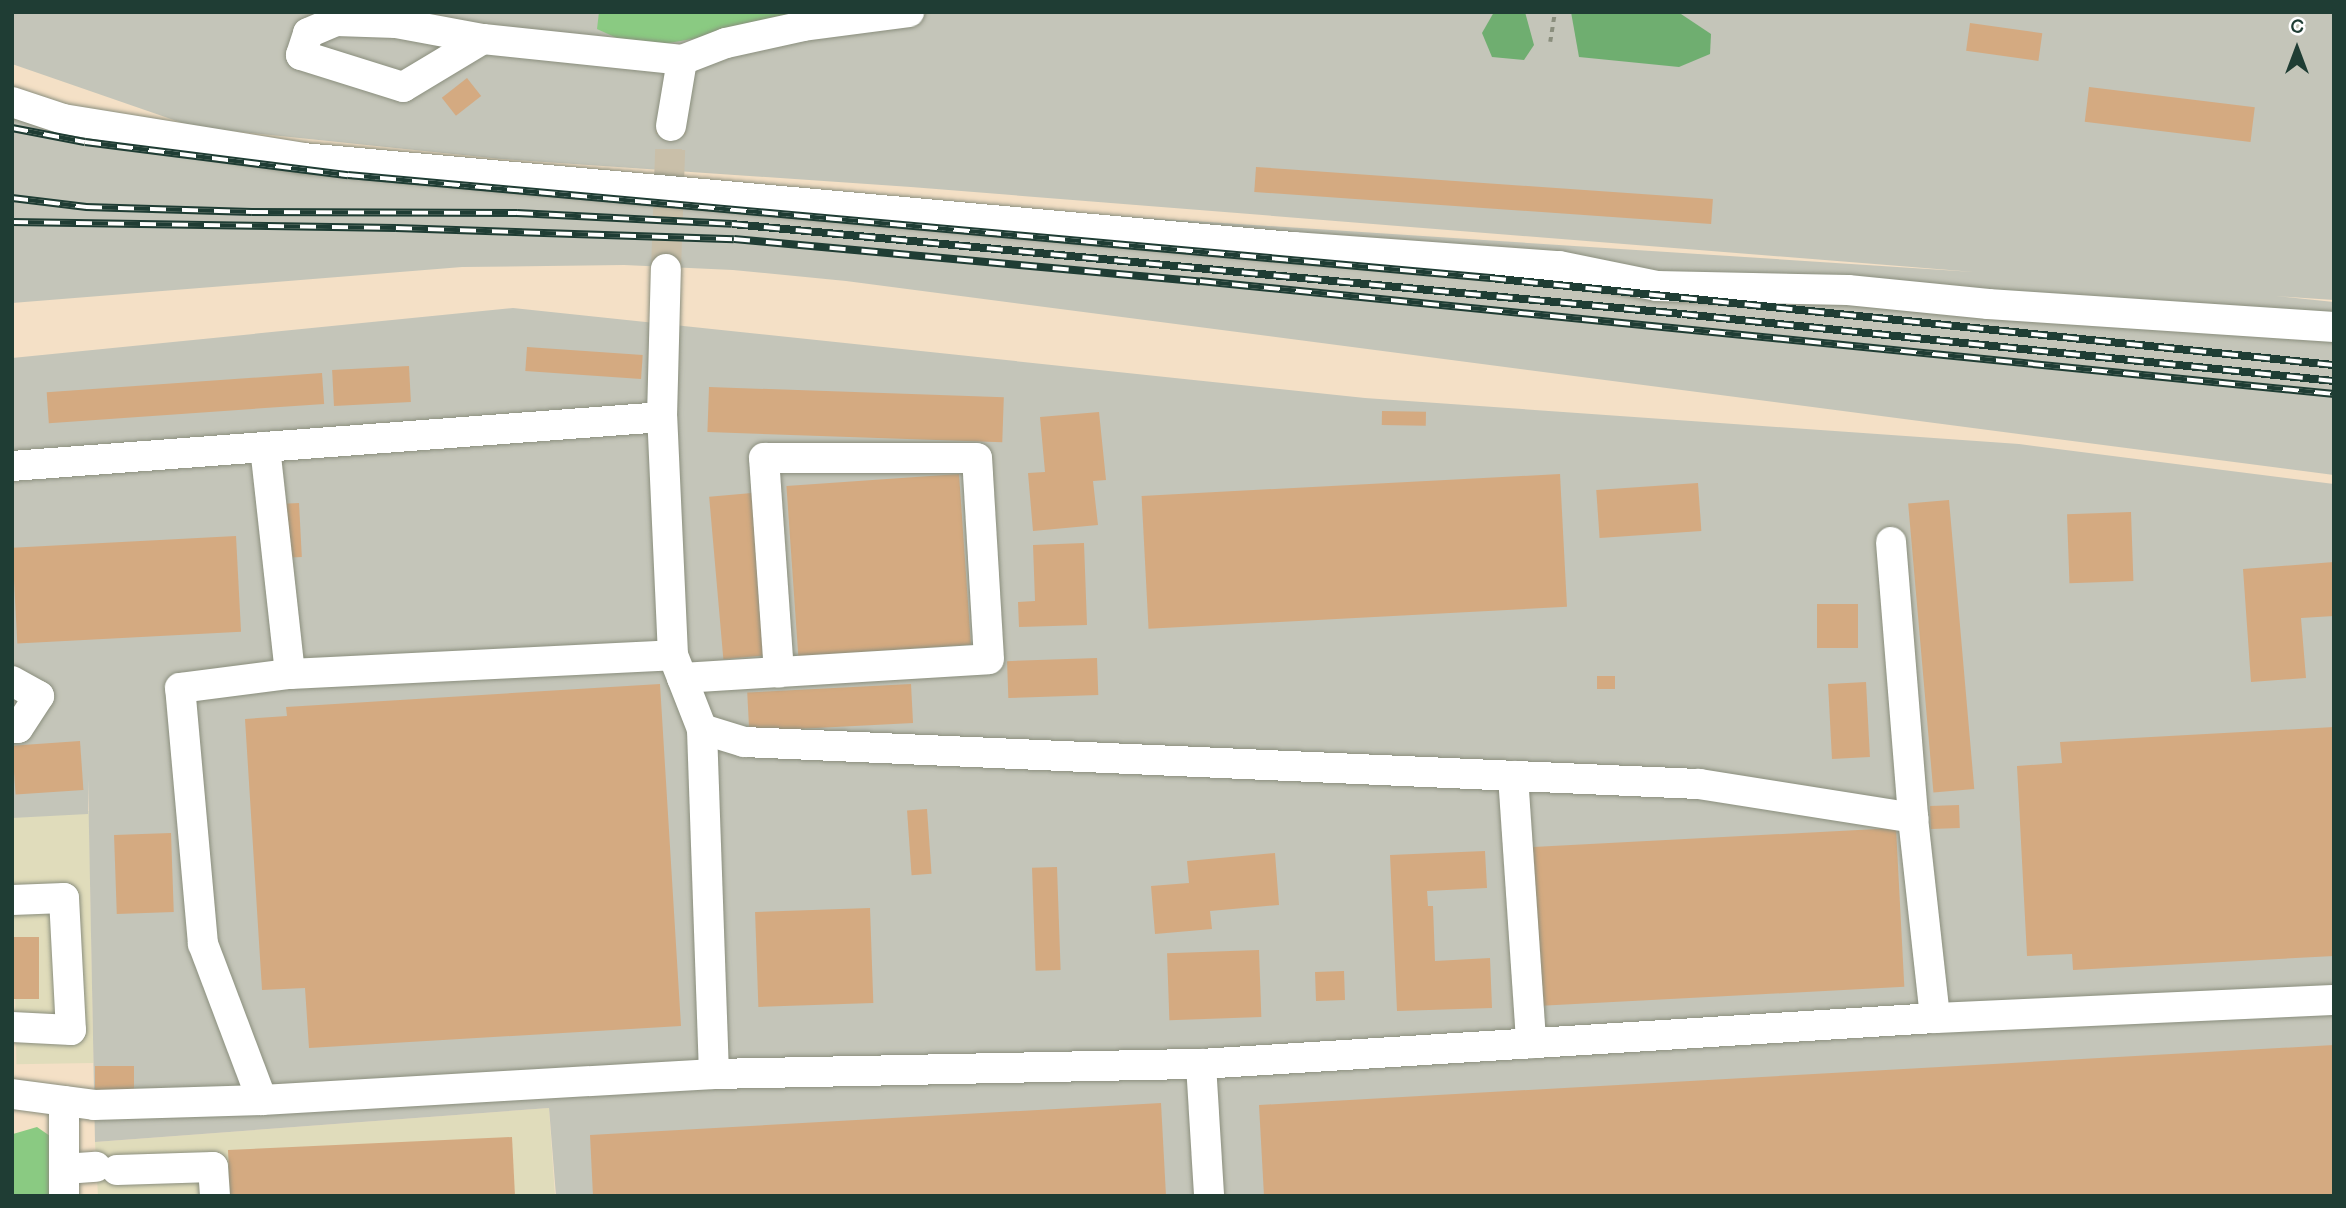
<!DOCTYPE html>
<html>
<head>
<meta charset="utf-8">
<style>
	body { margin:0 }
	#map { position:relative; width:2346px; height:1208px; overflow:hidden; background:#f4e0c6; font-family:"Balsamiq Sans",sans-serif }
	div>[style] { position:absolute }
	.built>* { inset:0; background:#e0dcbb; transform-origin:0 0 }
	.industrial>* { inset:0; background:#c4c5b9 }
	.green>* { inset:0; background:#8aca82 }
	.forest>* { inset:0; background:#6fae70 }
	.building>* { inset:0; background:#d4aa81; transform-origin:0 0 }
	.minor-tunnel>* { height:30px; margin-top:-15px; transform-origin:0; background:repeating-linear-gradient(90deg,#c9bfa9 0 30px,transparent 0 45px) }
	.path>* { height:3.5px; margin-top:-1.75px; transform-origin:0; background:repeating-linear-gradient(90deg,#8a8e7d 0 5px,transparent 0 10px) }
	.roads { filter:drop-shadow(0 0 2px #8a8e7d) drop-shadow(0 0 2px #8a8e7d) }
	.minor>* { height:30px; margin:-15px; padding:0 15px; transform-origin:15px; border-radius:15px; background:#fff }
	.rail>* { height:8px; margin-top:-4px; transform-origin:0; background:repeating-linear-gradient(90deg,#fff 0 16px,#1f3d34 0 32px); box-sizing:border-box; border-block:2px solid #1f3d34 }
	span { translate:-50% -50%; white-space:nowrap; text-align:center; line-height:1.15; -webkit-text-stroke:6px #fff; paint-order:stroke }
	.frame { position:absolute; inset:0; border:14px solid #1f3d34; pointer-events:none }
	.north { position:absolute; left:2262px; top:14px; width:70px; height:70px; -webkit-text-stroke:5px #fff; paint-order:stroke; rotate:0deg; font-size:19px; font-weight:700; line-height:28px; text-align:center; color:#1f3d34 }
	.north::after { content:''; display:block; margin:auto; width:24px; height:32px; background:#1f3d34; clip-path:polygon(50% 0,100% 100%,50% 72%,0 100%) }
</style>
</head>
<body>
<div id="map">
	<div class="built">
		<i style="left:89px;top:811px;width:252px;height:77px;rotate:89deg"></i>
		<i style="clip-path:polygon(549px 1108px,555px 1196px,98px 1196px,95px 1142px)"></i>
	</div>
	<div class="industrial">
		<i style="clip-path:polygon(12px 12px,2334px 12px,2334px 300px,2275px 296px,2334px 302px,2334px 475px,846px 281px,733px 270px,624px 265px,462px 267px,12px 303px,12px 111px,304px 163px,1974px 272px,911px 187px,501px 159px,194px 127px,12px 64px)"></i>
		<i style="clip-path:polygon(513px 308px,1365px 398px,2019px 444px,2334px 484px,2334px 1196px,556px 1196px,549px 1108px,95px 1142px,88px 779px,88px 814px,12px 818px,12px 358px)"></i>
	</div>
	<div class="green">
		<i style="clip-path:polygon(599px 12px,791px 12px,784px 23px,669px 43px,630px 44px,597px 29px)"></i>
		<i style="clip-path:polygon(37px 1127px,50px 1136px,55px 1196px,12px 1196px,13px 1134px)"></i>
	</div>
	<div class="forest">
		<i style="clip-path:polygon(1494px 12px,1525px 12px,1534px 45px,1524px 60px,1492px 57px,1482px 33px)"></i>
		<i style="clip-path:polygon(1678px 12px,1711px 34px,1710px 54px,1679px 67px,1579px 57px,1571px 12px)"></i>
	</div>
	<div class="building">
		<i style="left:1970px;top:23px;width:73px;height:28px;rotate:8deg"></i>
		<i style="left:467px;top:78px;width:23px;height:32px;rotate:52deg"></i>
		<i style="left:2089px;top:87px;width:167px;height:35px;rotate:7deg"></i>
		<i style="left:1256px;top:167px;width:458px;height:25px;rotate:4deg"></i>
		<i style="left:527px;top:347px;width:116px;height:24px;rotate:4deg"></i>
		<i style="left:409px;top:366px;width:36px;height:77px;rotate:87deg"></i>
		<i style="left:322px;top:373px;width:31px;height:276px;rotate:86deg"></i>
		<i style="left:709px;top:387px;width:295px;height:45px;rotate:2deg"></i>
		<i style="left:1382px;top:411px;width:44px;height:14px;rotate:1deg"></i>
		<i style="clip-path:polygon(1099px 412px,1106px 480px,1093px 481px,1098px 525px,1033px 531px,1028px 473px,1045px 472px,1040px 417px)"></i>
		<i style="left:959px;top:474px;width:171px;height:173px;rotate:86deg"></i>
		<i style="left:1560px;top:474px;width:133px;height:419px;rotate:87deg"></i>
		<i style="left:1698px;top:483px;width:48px;height:102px;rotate:86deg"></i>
		<i style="left:752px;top:493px;width:163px;height:43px;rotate:85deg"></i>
		<i style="left:1949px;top:500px;width:290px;height:41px;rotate:85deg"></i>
		<i style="left:299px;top:503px;width:54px;height:21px;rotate:87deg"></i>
		<i style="left:2131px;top:512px;width:69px;height:64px;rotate:88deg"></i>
		<i style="left:236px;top:536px;width:96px;height:224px;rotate:87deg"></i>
		<i style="clip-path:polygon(1084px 543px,1087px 625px,1019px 627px,1018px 602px,1035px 601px,1033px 545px)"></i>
		<i style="clip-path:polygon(2334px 562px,2334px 616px,2301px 618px,2306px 678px,2251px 682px,2243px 569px)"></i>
		<i style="left:1817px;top:604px;width:41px;height:44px"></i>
		<i style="left:1097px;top:658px;width:37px;height:90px;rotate:88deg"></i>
		<i style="left:1615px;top:676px;width:13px;height:18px;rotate:90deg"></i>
		<i style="left:1866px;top:682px;width:75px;height:38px;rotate:87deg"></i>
		<i style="clip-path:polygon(660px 684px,681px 1026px,309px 1048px,305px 988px,262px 990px,245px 719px,287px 716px,286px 707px)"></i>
		<i style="left:911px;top:684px;width:39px;height:164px;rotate:87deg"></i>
		<i style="clip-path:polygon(2334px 727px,2334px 956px,2073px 970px,2072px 954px,2027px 956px,2017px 766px,2062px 763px,2060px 742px)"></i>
		<i style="left:80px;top:741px;width:49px;height:68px;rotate:86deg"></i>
		<i style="left:1959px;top:805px;width:23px;height:29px;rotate:88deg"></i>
		<i style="left:927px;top:809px;width:65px;height:20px;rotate:86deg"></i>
		<i style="left:1896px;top:828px;width:159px;height:368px;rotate:87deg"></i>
		<i style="left:171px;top:833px;width:79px;height:57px;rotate:88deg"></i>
		<i style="clip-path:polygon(1485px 851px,1487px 888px,1427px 891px,1428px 906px,1433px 906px,1435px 961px,1490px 958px,1492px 1008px,1397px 1011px,1390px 855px)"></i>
		<i style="clip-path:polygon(1275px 853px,1279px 905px,1210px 911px,1212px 929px,1155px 934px,1151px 886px,1189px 883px,1187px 861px)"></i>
		<i style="left:1057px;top:867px;width:103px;height:25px;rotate:88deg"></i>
		<i style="left:870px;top:908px;width:95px;height:115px;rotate:88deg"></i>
		<i style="left:12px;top:937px;width:27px;height:62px"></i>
		<i style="left:1259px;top:950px;width:67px;height:92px;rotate:88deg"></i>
		<i style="left:1344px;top:971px;width:29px;height:29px;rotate:88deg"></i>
		<i style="clip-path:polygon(2334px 1045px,2334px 1196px,1264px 1196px,1259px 1105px)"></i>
		<i style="left:134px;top:1066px;width:30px;height:39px;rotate:90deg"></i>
		<i style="clip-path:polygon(1161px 1103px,1166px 1196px,593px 1196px,590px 1135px)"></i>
		<i style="clip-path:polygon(512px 1137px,515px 1196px,230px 1196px,228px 1150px)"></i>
	</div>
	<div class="minor-tunnel">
		<i style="left:666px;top:269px;width:143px;rotate:-88deg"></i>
	</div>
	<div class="path">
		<i style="left:1550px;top:42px;width:30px;rotate:-81deg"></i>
	</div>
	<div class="roads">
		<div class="minor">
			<i style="left:483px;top:39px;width:93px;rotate:149deg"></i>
			<i style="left:403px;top:87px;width:107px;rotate:-162.6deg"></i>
			<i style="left:301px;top:55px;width:23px;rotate:-72deg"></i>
			<i style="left:308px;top:33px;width:30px;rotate:-23deg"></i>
			<i style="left:336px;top:21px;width:60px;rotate:1.9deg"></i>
			<i style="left:396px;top:23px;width:88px;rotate:10.4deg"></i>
			<i style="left:483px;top:39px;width:200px;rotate:6deg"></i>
			<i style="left:12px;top:102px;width:54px;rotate:18.4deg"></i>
			<i style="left:63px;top:119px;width:243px;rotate:9.2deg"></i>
			<i style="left:303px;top:158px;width:994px;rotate:5.14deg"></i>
			<i style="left:1293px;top:247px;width:267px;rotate:4.1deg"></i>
			<i style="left:1559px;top:266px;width:100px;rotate:11.5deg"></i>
			<i style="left:1657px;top:286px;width:191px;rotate:1.2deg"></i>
			<i style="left:1848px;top:290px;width:141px;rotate:5.7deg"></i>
			<i style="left:1988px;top:304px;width:347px;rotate:3.8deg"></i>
			<i style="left:671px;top:126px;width:67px;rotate:-80.5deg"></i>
			<i style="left:682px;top:60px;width:47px;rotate:-21.1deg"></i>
			<i style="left:726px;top:43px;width:79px;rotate:-12.4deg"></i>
			<i style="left:803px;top:26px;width:107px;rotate:-7.5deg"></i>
			<i style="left:265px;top:447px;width:228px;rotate:83.7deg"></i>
			<i style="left:290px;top:674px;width:383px;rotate:-2.8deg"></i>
			<i style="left:12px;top:466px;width:652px;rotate:-4.31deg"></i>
			<i style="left:1891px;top:542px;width:277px;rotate:85.4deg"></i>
			<i style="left:682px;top:678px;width:97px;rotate:-3.5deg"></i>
			<i style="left:779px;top:672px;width:210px;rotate:-3.5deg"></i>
			<i style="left:989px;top:659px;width:201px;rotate:-93.4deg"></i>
			<i style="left:977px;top:458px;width:213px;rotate:180deg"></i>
			<i style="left:764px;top:458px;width:215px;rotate:86deg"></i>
			<i style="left:12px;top:681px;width:31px;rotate:29deg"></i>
			<i style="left:39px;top:696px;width:38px;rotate:123deg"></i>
			<i style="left:18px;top:728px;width:6px;rotate:180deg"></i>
			<i style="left:702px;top:729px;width:44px;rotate:17.2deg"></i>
			<i style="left:744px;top:742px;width:956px;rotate:2.52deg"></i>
			<i style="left:1699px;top:784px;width:217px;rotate:9deg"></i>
			<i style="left:1913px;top:818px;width:201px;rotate:83.7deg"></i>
			<i style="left:1513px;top:776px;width:268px;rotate:86.1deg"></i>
			<i style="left:12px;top:900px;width:52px;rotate:-2.2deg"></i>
			<i style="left:64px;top:898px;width:132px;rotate:87deg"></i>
			<i style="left:71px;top:1030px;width:59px;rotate:-177.1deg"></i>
			<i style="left:1201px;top:1064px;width:132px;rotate:86.5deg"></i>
			<i style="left:714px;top:1074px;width:487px;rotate:-1.2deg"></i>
			<i style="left:1201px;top:1064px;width:735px;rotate:-3.59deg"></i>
			<i style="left:1935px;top:1018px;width:399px;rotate:-2.6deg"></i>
			<i style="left:12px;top:1094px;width:83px;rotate:7.6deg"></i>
			<i style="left:94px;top:1105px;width:168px;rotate:-1.7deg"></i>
			<i style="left:262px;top:1100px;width:453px;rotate:-3.3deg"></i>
			<i style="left:714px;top:1074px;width:345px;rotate:-92deg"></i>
			<i style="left:702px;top:729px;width:79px;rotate:-111.4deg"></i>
			<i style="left:673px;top:655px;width:238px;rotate:-92.6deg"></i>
			<i style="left:662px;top:417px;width:148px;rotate:-88.5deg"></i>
			<i style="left:262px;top:1100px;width:167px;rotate:-110.7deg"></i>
			<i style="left:203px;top:944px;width:257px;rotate:-95.1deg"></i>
			<i style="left:180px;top:688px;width:111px;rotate:-7.3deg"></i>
			<i style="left:64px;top:1101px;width:95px;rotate:90deg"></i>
			<i style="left:64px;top:1169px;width:32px;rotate:-4deg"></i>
			<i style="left:117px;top:1170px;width:96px;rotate:-1.8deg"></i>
			<i style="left:213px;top:1167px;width:29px;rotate:86deg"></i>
		</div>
	</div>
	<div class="rail">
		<i style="left:12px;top:128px;width:74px;rotate:10.9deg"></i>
		<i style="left:85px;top:142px;width:265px;rotate:7.2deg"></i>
		<i style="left:348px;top:175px;width:1147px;rotate:5.15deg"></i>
		<i style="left:1490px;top:278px;width:848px;rotate:5.89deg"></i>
		<i style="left:12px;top:198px;width:75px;rotate:6.9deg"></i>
		<i style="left:86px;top:207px;width:166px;rotate:1.7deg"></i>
		<i style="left:252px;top:212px;width:265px;rotate:0.2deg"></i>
		<i style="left:517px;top:213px;width:215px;rotate:2.9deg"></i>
		<i style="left:732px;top:224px;width:954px;rotate:5.41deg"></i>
		<i style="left:1682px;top:314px;width:655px;rotate:5.87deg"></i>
		<i style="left:12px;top:222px;width:384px;rotate:0.9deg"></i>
		<i style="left:396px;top:228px;width:338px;rotate:1.9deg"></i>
		<i style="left:734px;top:239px;width:468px;rotate:5.2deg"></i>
		<i style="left:1200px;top:281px;width:1140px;rotate:5.69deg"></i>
	</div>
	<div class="frame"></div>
	<div class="north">С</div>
</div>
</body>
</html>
